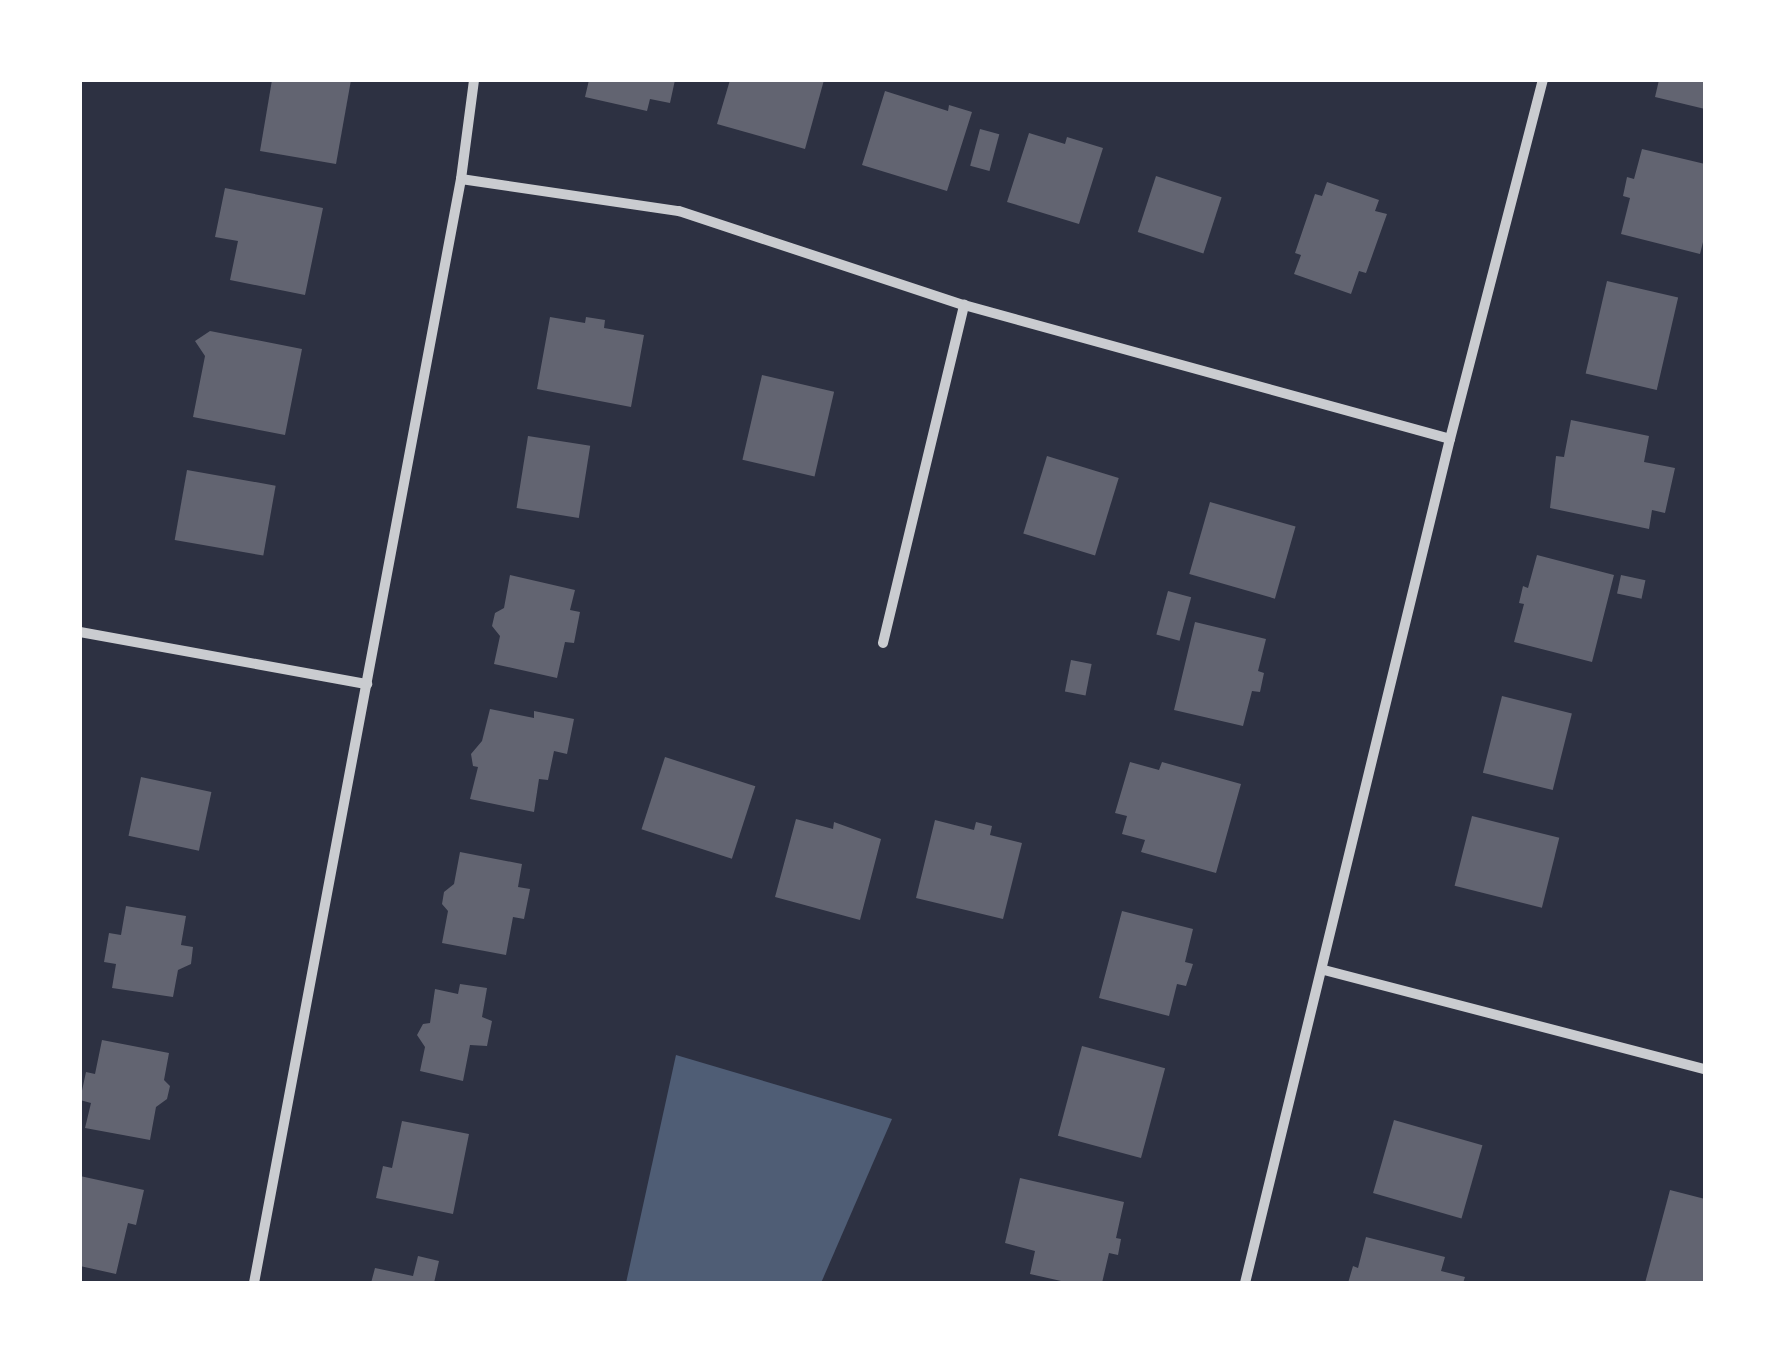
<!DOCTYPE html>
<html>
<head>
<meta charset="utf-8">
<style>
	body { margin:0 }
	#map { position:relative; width:1785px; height:1363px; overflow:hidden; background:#2d3142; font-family:Overpass,sans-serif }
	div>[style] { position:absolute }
	.water>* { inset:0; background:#4f5d75 }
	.building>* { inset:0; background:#626471; transform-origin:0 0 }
	.minor>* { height:10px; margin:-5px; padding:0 5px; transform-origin:5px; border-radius:5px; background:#caccd0 }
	span { translate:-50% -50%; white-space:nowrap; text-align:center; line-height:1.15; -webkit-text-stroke:10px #fff; paint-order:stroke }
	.frame { position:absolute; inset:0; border:82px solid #fff; pointer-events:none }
</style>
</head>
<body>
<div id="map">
	<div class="water">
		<i style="clip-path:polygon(676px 1055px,892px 1119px,821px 1283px,626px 1283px)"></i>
	</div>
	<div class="building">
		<i style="clip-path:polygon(272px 80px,351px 80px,336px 164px,260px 151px)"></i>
		<i style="clip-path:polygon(589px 80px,675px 80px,670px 103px,650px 99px,647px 111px,585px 97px)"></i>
		<i style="clip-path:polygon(730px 80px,824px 80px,805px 149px,717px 124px)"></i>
		<i style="clip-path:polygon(1659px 80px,1705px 80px,1705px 109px,1655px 97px)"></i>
		<i style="clip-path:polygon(885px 91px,948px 111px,949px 105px,972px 112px,947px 191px,862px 165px)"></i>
		<i style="left:980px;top:129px;width:20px;height:38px;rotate:15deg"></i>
		<i style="clip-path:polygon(1029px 133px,1065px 144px,1067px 137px,1103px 148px,1079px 224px,1007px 202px)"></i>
		<i style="clip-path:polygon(1642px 149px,1705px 164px,1705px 234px,1700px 254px,1621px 234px,1630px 198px,1623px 196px,1627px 177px,1634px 179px)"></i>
		<i style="left:1156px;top:176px;width:69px;height:59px;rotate:18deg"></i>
		<i style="clip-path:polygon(1327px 182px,1379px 200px,1375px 211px,1387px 214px,1366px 273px,1359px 271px,1351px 294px,1294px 274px,1301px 255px,1295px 253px,1315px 194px,1322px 196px)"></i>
		<i style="clip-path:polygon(225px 188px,323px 208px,305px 295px,230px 280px,238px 241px,215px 237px)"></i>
		<i style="left:1607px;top:281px;width:73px;height:95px;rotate:13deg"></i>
		<i style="clip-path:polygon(550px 317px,585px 323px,586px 317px,605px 320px,604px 328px,644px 335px,631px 407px,537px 389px)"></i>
		<i style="clip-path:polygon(210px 331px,302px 349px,285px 435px,193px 417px,205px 356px,195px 341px)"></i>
		<i style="left:762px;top:375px;width:74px;height:87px;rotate:13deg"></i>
		<i style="clip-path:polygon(1571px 420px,1649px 436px,1644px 462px,1675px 468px,1665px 513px,1652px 510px,1649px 529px,1550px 508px,1556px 456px,1564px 457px)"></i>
		<i style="left:528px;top:436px;width:63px;height:73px;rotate:9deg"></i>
		<i style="left:1047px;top:456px;width:75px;height:81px;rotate:17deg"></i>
		<i style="left:187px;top:470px;width:90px;height:71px;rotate:10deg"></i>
		<i style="left:1210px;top:502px;width:89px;height:75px;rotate:16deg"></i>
		<i style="clip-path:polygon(1537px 555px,1614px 575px,1592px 662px,1514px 642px,1524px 604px,1519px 603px,1523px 586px,1528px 588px)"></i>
		<i style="clip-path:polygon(510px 575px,575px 590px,570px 610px,580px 612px,574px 643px,565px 642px,557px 678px,494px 664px,500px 636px,492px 626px,495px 613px,504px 608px)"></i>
		<i style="left:1621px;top:575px;width:25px;height:19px;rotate:12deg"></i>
		<i style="left:1168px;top:591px;width:24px;height:45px;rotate:15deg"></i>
		<i style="clip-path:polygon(1195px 622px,1266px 639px,1258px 671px,1264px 673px,1260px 692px,1252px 691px,1243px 726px,1174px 710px)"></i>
		<i style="left:1071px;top:660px;width:21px;height:32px;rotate:11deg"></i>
		<i style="left:1502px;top:696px;width:72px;height:79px;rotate:14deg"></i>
		<i style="clip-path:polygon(490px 709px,534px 718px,534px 711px,574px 719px,567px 754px,554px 751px,548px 780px,539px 779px,534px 812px,470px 799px,478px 767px,473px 766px,471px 754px,482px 741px)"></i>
		<i style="left:665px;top:757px;width:95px;height:76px;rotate:18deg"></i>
		<i style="clip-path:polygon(1130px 762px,1159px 770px,1162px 762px,1241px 784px,1216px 873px,1141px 852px,1145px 840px,1122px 834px,1127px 816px,1115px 813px)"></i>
		<i style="left:141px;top:777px;width:72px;height:60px;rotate:12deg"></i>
		<i style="left:1472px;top:816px;width:90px;height:72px;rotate:14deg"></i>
		<i style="clip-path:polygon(796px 819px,833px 829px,834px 822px,881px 839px,860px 920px,775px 897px)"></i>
		<i style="clip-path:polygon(935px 820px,974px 830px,976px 822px,992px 826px,990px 835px,1022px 843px,1003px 919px,916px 898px)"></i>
		<i style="clip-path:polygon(460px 852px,522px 864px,518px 887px,530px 889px,524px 919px,513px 917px,506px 955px,442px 943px,448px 911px,442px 904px,444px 892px,454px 884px)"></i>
		<i style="clip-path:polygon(126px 906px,186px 916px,181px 945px,193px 947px,191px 964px,178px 970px,173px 997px,112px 988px,116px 964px,104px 962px,109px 933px,121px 935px)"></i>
		<i style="clip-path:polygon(1122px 911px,1193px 929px,1185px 962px,1193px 964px,1186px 986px,1177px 984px,1169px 1016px,1099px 998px)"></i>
		<i style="clip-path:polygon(460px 984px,487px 988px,482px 1017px,492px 1021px,487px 1046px,470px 1045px,463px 1081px,420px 1071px,425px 1047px,417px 1035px,423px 1024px,430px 1023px,435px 989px,458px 994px)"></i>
		<i style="clip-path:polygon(102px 1040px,169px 1053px,164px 1080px,170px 1086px,167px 1099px,156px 1107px,150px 1140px,85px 1128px,91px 1103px,80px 1100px,86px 1072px,95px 1074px)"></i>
		<i style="left:1082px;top:1046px;width:86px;height:93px;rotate:15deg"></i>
		<i style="left:1394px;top:1120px;width:92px;height:76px;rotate:16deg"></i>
		<i style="clip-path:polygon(402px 1121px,469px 1134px,453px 1214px,376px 1198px,383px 1166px,392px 1168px)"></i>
		<i style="clip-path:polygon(80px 1176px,144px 1190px,136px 1225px,128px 1223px,116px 1274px,80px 1266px)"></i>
		<i style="clip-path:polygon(1020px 1178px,1124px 1202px,1116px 1238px,1121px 1239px,1118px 1255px,1109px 1253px,1102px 1283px,1070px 1283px,1030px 1274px,1035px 1251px,1005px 1243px)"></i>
		<i style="clip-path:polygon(1670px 1190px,1705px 1199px,1705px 1283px,1645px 1283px)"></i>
		<i style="clip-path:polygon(1366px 1237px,1445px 1257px,1441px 1271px,1465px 1277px,1463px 1283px,1348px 1283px,1353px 1266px,1358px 1268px)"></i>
		<i style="clip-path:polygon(418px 1256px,439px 1261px,434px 1283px,371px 1283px,375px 1268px,413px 1276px)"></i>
	</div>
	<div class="minor">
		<i style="left:461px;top:179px;width:220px;rotate:8.4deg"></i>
		<i style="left:679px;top:211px;width:300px;rotate:18.3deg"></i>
		<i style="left:964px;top:305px;width:504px;rotate:15.41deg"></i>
		<i style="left:80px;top:632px;width:292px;rotate:10.3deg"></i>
		<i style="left:883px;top:643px;width:348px;rotate:-76.5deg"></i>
		<i style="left:1324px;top:970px;width:394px;rotate:14.6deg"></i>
		<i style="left:254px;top:1283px;width:1123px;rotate:-79.38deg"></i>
		<i style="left:461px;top:179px;width:100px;rotate:-82.5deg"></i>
		<i style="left:1245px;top:1283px;width:869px;rotate:-76.35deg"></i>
		<i style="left:1450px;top:439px;width:371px;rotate:-75.5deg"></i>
	</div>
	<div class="frame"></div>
</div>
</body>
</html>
